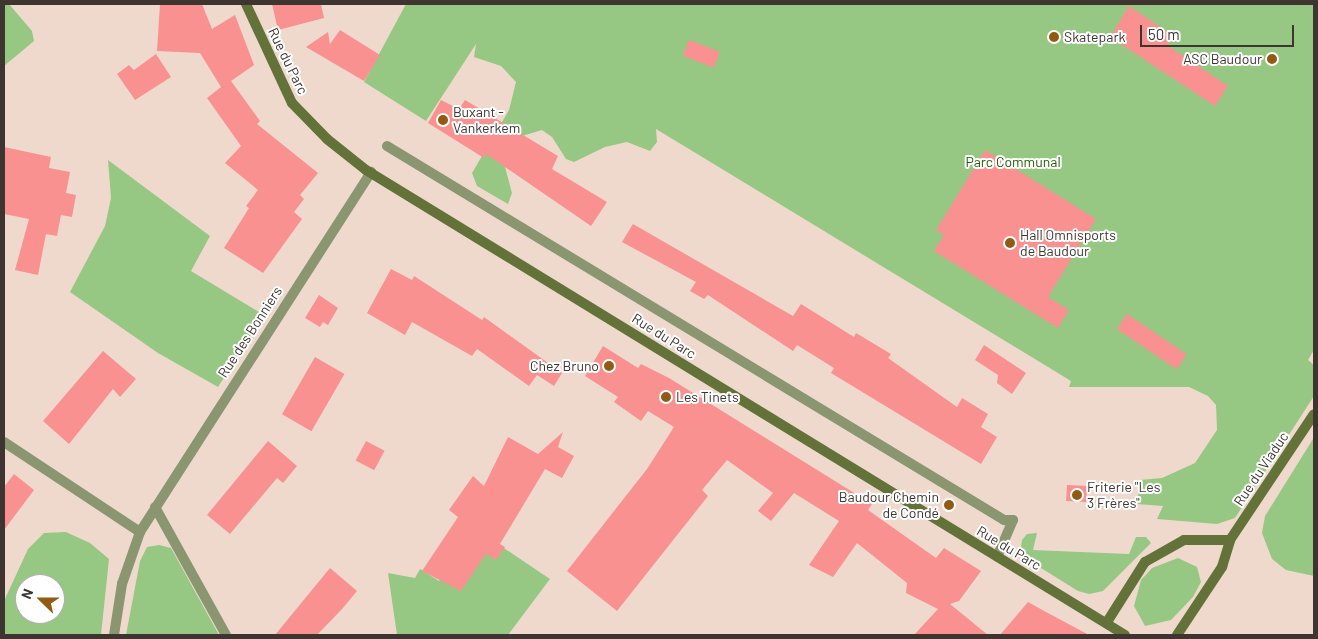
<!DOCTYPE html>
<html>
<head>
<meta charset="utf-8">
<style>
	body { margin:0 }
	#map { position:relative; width:1318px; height:639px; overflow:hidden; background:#efd9cd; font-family:Barlow,sans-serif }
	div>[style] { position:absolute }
	.green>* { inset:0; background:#96c884 }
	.building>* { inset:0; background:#f8918f; transform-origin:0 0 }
	.street>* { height:10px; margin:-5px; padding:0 5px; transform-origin:5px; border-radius:5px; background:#8a9670 }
	.secondary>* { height:10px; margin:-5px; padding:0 5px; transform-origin:5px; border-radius:5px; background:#627239 }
	.dots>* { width:14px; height:14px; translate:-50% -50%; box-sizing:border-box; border:2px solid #fff; border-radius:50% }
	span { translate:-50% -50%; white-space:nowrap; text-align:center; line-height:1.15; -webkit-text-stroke:4px #fff; paint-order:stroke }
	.poi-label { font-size:14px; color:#3e3530 }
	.left { translate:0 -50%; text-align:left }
	.right { translate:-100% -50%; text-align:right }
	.street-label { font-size:14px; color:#3e3530 }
	.park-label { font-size:14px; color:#245a07 }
	.frame { position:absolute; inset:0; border:5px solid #3e3530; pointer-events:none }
	.north { position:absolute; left:15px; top:574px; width:50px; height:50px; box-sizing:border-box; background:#fff; border:1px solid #b2aeac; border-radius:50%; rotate:292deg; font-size:14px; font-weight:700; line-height:20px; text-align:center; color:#3e3530 }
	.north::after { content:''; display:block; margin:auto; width:18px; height:22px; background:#925a13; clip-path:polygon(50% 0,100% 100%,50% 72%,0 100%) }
	.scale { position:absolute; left:1140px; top:25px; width:154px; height:22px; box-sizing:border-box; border:2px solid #3e3530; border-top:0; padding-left:6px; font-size:15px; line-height:18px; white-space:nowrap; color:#3e3530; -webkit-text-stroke:4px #fff; paint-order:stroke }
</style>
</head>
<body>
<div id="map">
	<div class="green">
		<i style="clip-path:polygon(4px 4px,42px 4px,9px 4px,32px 31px,34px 41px,4px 66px)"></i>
		<i style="clip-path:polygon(406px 4px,1314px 4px,1314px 350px,1308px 360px,1314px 365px,1314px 396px,1235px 518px,1217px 524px,1157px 519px,1163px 506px,1137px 504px,1140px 480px,1162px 478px,1195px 463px,1217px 430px,1216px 405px,1208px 396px,1189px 387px,1069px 387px,1071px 381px,656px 129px,657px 142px,650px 151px,627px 142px,605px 147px,574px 162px,566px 159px,552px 137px,542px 130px,522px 136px,505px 167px,512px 193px,508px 204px,477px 186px,472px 173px,509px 110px,516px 82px,501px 66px,474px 57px,476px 44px,426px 121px,364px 82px)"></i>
		<i style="clip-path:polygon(108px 160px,210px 236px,191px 271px,264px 315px,218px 387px,158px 353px,70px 292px,105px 226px,111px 198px)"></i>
		<i style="clip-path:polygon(1313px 439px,1314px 440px,1314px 576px,1286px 570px,1272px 559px,1262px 533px,1265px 516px)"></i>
		<i style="clip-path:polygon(474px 528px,550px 579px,508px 635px,397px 635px,388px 573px,415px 578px,420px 569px,439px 581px)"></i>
		<i style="clip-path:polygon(evenodd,66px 532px,90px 543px,109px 559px,101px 635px,4px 635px,4px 601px,28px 549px,44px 533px,66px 532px,25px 584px,55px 584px,55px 614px,25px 614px,25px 584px)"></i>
		<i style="clip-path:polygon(1037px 533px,1033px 550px,1129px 554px,1136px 537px,1146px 537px,1151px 543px,1103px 591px,1089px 594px,1078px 591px,1020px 555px,1022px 540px,1027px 534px)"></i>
		<i style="clip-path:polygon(159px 545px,171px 548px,219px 635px,126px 635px,140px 561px,147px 547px)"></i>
		<i style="clip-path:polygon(1178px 558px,1197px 567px,1201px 582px,1193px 597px,1171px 620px,1145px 626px,1134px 606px,1141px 580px,1152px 568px)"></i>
	</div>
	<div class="building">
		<i style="clip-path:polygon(160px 4px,202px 4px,212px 29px,235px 15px,254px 65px,231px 81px,260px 121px,257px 124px,318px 173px,300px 195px,304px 199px,294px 212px,302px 219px,263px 273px,224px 248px,249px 208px,246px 206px,258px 190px,225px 163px,241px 146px,207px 98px,221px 87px,200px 53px,157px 51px)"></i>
		<i style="clip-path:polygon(272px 4px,321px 4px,324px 18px,278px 30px)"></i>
		<i style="clip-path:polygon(1129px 6px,1174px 36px,1167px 45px,1228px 86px,1215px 106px,1110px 37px)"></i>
		<i style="clip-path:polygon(340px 30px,380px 55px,364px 81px,306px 47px,328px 32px,330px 44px)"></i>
		<i style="left:689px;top:40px;width:33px;height:17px;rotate:21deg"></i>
		<i style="clip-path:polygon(156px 54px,171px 77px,135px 100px,117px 74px,129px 65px,134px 70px)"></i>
		<i style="clip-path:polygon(441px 100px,459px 109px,465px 100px,558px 156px,552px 169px,607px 202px,591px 226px,486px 154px,484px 158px,428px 123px)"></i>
		<i style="clip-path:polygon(4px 147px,51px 157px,49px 168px,70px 172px,66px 193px,76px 195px,72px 217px,61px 215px,57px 236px,46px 234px,38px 275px,15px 270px,29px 219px,4px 214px)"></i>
		<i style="clip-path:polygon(985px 150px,1096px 219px,1048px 297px,1069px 310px,1058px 328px,934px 251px,944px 235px,936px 230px)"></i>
		<i style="clip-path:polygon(633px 224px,793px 316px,801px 304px,854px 337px,856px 333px,891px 354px,888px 358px,957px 407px,962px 398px,988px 414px,981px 427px,997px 437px,981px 464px,831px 373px,834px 368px,797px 345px,793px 351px,708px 295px,704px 299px,690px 291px,696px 282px,622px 242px)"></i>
		<i style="clip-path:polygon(391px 269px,412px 280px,414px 276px,482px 320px,484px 317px,562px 373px,554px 386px,537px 375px,529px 386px,477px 349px,472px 356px,412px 322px,405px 335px,367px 313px)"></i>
		<i style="clip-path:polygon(319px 295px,338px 308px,328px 325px,323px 322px,320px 327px,305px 318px)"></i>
		<i style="left:1127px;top:314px;width:72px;height:18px;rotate:34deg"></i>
		<i style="clip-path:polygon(984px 345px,1026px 373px,1012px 394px,997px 383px,998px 375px,975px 360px)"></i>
		<i style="clip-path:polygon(603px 346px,638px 368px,641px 364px,669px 378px,872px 504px,868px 510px,936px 558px,944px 548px,981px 571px,959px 601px,950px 604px,988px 635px,914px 635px,938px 609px,906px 593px,907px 583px,857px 543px,833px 577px,809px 565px,839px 521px,794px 493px,771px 521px,758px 511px,773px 493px,727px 460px,702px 490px,708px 496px,617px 611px,567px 571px,647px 469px,674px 427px,648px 411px,641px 421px,614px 402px,618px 397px,585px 376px)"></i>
		<i style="clip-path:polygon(103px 351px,136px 379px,120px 397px,113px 389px,69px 444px,43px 421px)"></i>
		<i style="left:315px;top:357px;width:34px;height:66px;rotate:30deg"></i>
		<i style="clip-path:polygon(563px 432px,558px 447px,574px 456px,562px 478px,545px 469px,500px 544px,505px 547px,496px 560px,486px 554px,461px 591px,422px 571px,458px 517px,449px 510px,473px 476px,484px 486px,508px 437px,538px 454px)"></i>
		<i style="clip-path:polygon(268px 441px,297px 466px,283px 483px,277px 478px,230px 534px,207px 515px)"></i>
		<i style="left:366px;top:441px;width:21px;height:22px;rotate:28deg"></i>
		<i style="clip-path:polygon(14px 474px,34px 490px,4px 530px,4px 487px)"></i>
		<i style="left:1067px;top:485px;width:20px;height:16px;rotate:3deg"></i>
		<i style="clip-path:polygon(330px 568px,357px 591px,343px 608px,317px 635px,275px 635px)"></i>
		<i style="clip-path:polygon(1028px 602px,1046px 612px,1089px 635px,1000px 635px)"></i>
	</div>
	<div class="street">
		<i style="left:387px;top:146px;width:722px;rotate:31.22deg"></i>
		<i style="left:1004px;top:520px;width:9px"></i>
		<i style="left:1013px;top:520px;width:40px;rotate:113.4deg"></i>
		<i style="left:4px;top:442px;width:163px;rotate:33.5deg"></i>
		<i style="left:155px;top:507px;width:146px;rotate:61deg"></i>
		<i style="left:114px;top:635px;width:52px;rotate:-81.1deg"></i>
		<i style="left:122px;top:584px;width:55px;rotate:-70.9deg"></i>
		<i style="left:140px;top:532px;width:428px;rotate:-57.3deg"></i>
	</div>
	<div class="secondary">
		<i style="left:246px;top:4px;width:109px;rotate:65.1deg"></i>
		<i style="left:292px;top:103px;width:50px;rotate:45.8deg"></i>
		<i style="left:327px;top:139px;width:50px;rotate:38.5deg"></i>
		<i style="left:366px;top:170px;width:890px;rotate:31.49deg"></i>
		<i style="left:1107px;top:622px;width:71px;rotate:-57.7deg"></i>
		<i style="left:1145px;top:562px;width:45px;rotate:-29.4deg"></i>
		<i style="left:1184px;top:540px;width:46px"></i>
		<i style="left:1177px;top:635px;width:82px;rotate:-56.5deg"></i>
		<i style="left:1222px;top:567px;width:28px;rotate:-73deg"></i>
		<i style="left:1230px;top:540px;width:151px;rotate:-56.3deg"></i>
	</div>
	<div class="dots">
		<i style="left:1054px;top:37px;background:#925a13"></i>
		<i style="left:1272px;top:59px;background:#925a13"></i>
		<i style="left:443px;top:120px;background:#925a13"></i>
		<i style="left:1010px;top:243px;background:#925a13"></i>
		<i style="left:609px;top:366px;background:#925a13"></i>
		<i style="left:666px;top:397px;background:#925a13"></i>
		<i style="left:1077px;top:495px;background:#925a13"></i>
		<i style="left:949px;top:505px;background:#925a13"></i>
	</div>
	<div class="poi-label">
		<span class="left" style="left:1064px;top:37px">Skatepark</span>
		<span class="right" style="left:1262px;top:59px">ASC Baudour</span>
		<span class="left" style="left:453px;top:120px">Buxant -<br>Vankerkem</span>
		<span class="left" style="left:1020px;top:243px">Hall Omnisports<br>de Baudour</span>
		<span class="right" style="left:599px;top:366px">Chez Bruno</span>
		<span class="left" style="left:676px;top:397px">Les Tinets</span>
		<span class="left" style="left:1087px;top:495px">Friterie "Les<br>3 Frères"</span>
		<span class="right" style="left:939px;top:505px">Baudour Chemin<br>de Condé</span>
	</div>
	<div class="street-label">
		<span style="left:288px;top:61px;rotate:64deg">Rue du Parc</span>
		<span style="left:250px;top:332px;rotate:-57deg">Rue des Bonniers</span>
		<span style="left:664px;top:336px;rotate:32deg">Rue du Parc</span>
		<span style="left:1261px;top:469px;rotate:-56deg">Rue du Viaduc</span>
		<span style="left:1009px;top:548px;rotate:31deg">Rue du Parc</span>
	</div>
	<div class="park-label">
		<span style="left:1013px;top:162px">Parc Communal</span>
	</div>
	<div class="frame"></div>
	<div class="north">N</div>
	<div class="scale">50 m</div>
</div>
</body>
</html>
